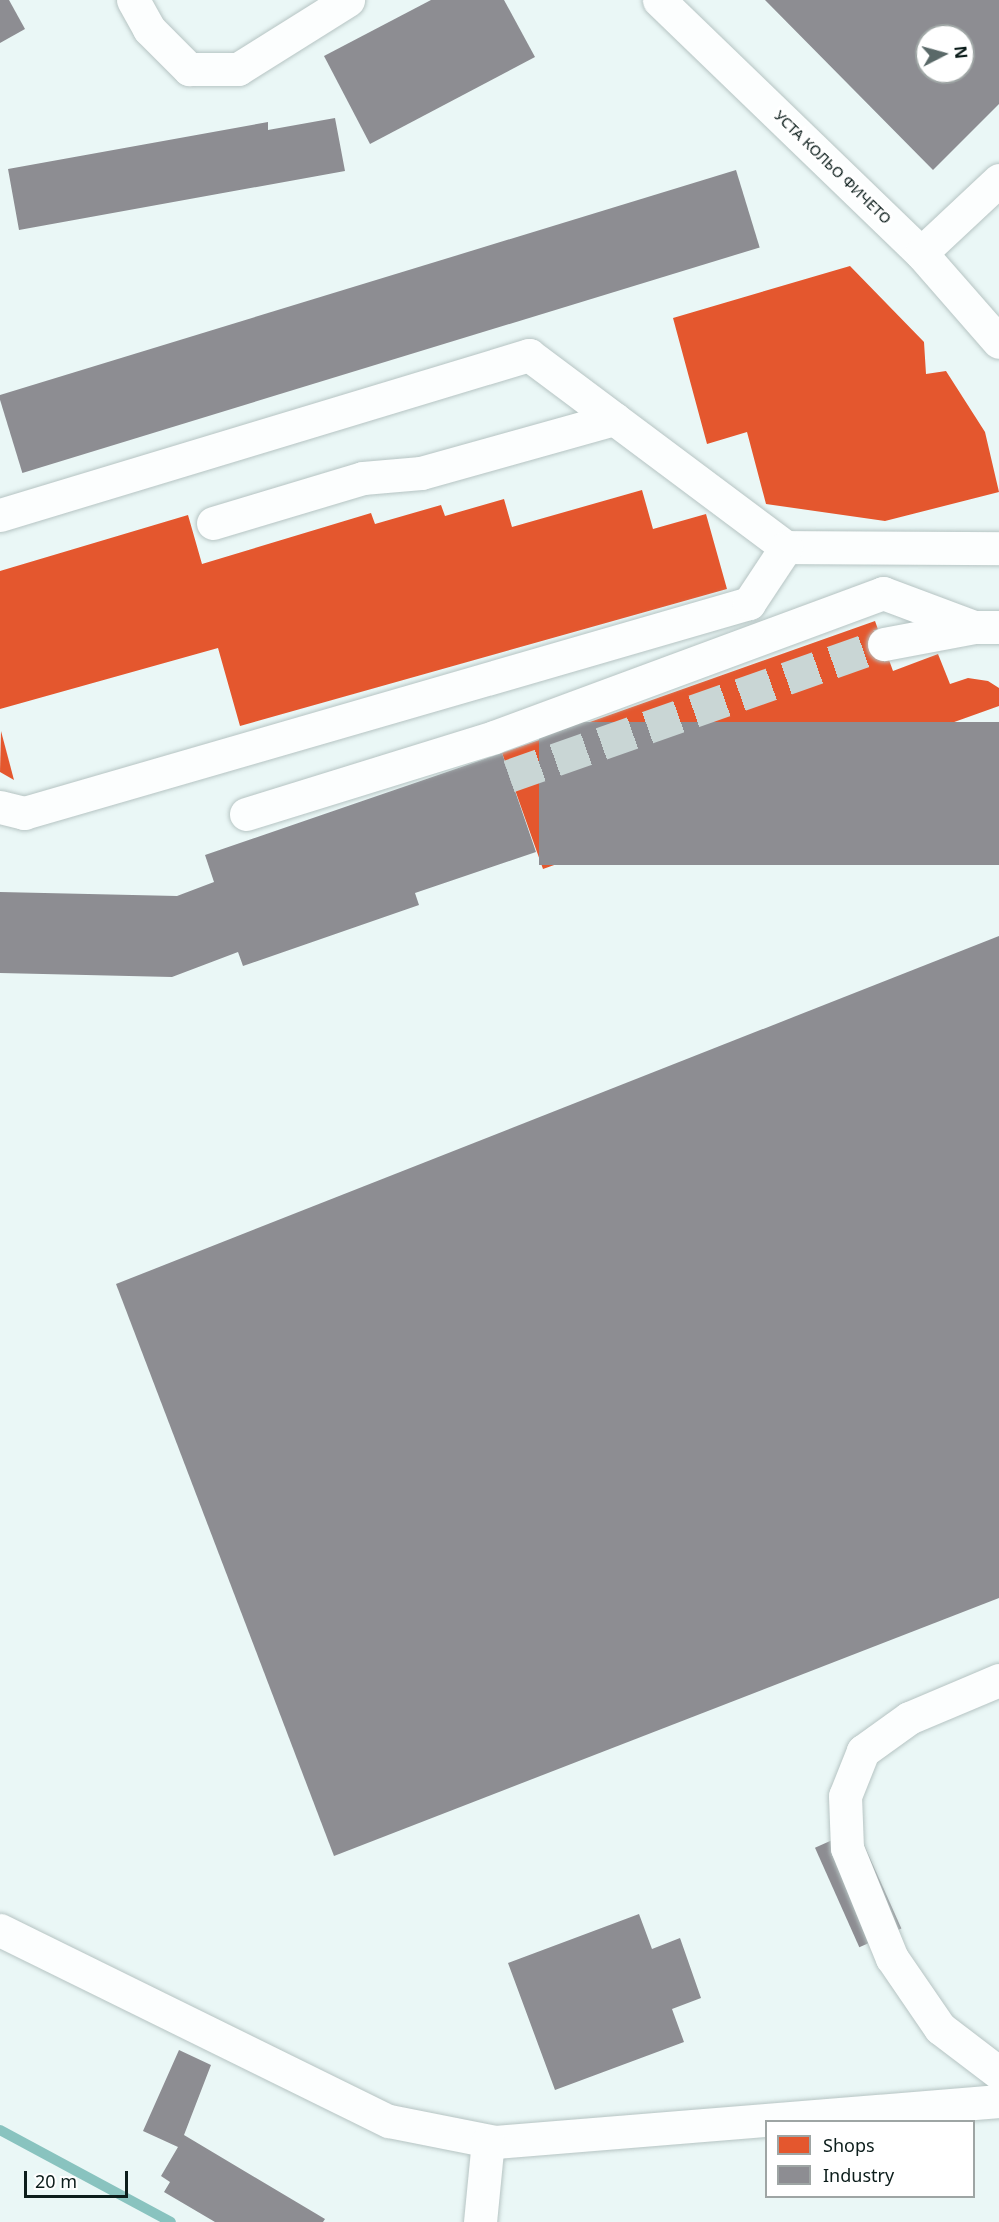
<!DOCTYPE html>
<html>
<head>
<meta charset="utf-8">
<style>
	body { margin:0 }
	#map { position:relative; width:999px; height:2222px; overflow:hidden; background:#eaf7f6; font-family:"Noto Sans",sans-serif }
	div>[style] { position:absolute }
	.shops>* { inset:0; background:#e4572e }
	.industry>* { inset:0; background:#8d8d92; transform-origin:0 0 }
	.stream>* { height:10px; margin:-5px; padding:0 5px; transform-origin:5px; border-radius:5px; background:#89c3bf }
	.minor-tunnel>* { height:33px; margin-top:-16.5px; transform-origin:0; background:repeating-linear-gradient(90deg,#c9d6d5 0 33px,transparent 0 49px) }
	.roads { filter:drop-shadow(0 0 2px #b6c4c3) drop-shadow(0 0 2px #b6c4c3) }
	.minor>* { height:33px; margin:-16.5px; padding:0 16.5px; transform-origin:16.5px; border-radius:16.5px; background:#fcfefe }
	span { translate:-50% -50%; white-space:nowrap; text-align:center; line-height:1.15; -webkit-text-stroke:6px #fff; paint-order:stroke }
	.street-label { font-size:15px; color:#0c1d1b }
	.legend { position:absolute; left:765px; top:2120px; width:210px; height:78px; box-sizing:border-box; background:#fff; border:2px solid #9ea5a4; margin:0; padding:8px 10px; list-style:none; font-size:18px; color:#0c1d1b }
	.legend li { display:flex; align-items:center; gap:12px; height:30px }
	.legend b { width:30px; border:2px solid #9ea5a4 }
	.north { position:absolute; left:915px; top:24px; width:60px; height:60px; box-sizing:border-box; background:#fff; border:2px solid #9ea5a4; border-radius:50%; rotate:84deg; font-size:16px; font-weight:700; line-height:24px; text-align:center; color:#0c1d1b }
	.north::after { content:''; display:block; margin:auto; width:21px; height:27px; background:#5a6968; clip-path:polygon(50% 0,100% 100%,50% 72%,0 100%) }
	.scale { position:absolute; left:24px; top:2171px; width:104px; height:27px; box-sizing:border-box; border:3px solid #0c1d1b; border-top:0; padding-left:8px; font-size:18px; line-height:21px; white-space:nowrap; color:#0c1d1b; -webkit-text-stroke:4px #fff; paint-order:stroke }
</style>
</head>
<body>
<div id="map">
	<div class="shops">
		<i style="clip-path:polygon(850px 266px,924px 342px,926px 374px,946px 371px,985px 432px,999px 492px,885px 521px,766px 504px,747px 432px,707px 444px,673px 318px)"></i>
		<i style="clip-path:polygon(642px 490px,653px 529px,706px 514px,727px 589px,240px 726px,218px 648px,0 709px,0 571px,188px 515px,202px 564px,371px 513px,375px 524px,441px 505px,445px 516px,504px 499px,512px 527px)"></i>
		<i style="clip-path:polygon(875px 621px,893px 671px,938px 654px,950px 684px,968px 678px,988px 681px,999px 688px,999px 706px,543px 869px,502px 753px)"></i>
		<i style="clip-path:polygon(1px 731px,14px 780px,0 772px)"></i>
	</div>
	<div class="industry">
		<i style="clip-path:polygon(0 0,9px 0,25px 29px,0 43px)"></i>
		<i style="clip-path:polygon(431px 0,504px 0,535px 57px,370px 144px,324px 56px)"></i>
		<i style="clip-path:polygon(evenodd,765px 0,999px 0,999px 104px,933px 170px,765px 0,927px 36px,963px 36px,963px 72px,927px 72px,927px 36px)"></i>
		<i style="clip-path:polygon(335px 118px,345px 171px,19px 230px,8px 169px,268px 122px,268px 130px)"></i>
		<i style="left:736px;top:170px;width:81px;height:771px;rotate:73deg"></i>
		<i style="left:999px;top:722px;width:143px;height:460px;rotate:90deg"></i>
		<i style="clip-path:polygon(502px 753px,536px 852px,415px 893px,419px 905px,243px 966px,238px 952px,172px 977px,0 973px,0 892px,177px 896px,214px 882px,205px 855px)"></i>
		<i style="clip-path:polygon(999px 936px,999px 1598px,334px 1856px,116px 1284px)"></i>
		<i style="left:857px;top:1829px;width:109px;height:46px;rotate:66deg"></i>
		<i style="clip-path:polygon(639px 1914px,652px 1949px,680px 1938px,701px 1998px,672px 2009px,684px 2042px,555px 2090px,508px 1963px)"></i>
		<i style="clip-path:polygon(179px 2050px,211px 2065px,184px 2135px,325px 2219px,323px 2222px,215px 2222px,164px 2192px,170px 2182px,161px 2176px,178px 2147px,143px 2131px)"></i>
	</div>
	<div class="stream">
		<i style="left:0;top:2130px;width:194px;rotate:28.3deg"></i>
	</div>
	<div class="minor-tunnel">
		<i style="left:509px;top:776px;width:398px;rotate:-19.4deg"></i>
	</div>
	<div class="roads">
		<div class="minor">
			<i style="left:133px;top:0;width:33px;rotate:61deg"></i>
			<i style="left:149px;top:29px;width:57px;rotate:45deg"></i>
			<i style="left:189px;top:69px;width:49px"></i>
			<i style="left:238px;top:69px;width:130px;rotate:-32.1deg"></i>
			<i style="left:659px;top:0;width:364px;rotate:44deg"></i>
			<i style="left:921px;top:253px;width:118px;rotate:48.8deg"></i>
			<i style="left:921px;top:253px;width:107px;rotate:-43.1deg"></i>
			<i style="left:0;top:515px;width:553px;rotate:-16.83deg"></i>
			<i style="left:529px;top:355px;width:321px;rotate:36.8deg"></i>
			<i style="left:786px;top:547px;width:213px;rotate:0.3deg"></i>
			<i style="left:213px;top:523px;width:157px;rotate:-16.7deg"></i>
			<i style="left:363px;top:478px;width:58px;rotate:-4.9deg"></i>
			<i style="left:421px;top:473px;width:201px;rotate:-15.6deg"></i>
			<i style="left:884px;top:644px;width:92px;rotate:-10.7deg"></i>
			<i style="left:974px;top:627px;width:25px"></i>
			<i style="left:0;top:807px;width:25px;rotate:14deg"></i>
			<i style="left:24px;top:813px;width:755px;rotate:-16.15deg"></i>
			<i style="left:749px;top:603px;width:67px;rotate:-56.5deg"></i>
			<i style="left:246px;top:814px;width:260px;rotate:-17.2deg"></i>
			<i style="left:494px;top:737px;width:415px;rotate:-20.3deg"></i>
			<i style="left:883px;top:593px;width:97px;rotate:20.5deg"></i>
			<i style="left:999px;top:1680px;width:98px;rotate:157.1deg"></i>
			<i style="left:909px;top:1718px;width:57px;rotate:144.3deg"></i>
			<i style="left:863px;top:1751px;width:48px;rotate:111.8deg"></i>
			<i style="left:845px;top:1796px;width:52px;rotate:87.8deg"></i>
			<i style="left:847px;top:1848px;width:119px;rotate:67.8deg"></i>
			<i style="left:892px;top:1958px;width:85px;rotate:55.6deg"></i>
			<i style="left:940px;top:2028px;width:74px;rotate:37.3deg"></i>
			<i style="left:0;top:1930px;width:433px;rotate:26.2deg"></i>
			<i style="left:389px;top:2121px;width:108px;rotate:11.2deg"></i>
			<i style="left:495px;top:2142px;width:506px;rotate:-4.65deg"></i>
			<i style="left:480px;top:2222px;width:81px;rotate:-84.4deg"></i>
		</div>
	</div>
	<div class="street-label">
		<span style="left:833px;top:167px;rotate:44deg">УСТА КОЛЬО ФИЧЕТО</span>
	</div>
	<ul class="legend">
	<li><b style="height:16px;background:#e4572e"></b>Shops</li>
	<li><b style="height:16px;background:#8d8d92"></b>Industry</li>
	</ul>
	<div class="north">N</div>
	<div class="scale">20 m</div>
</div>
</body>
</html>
